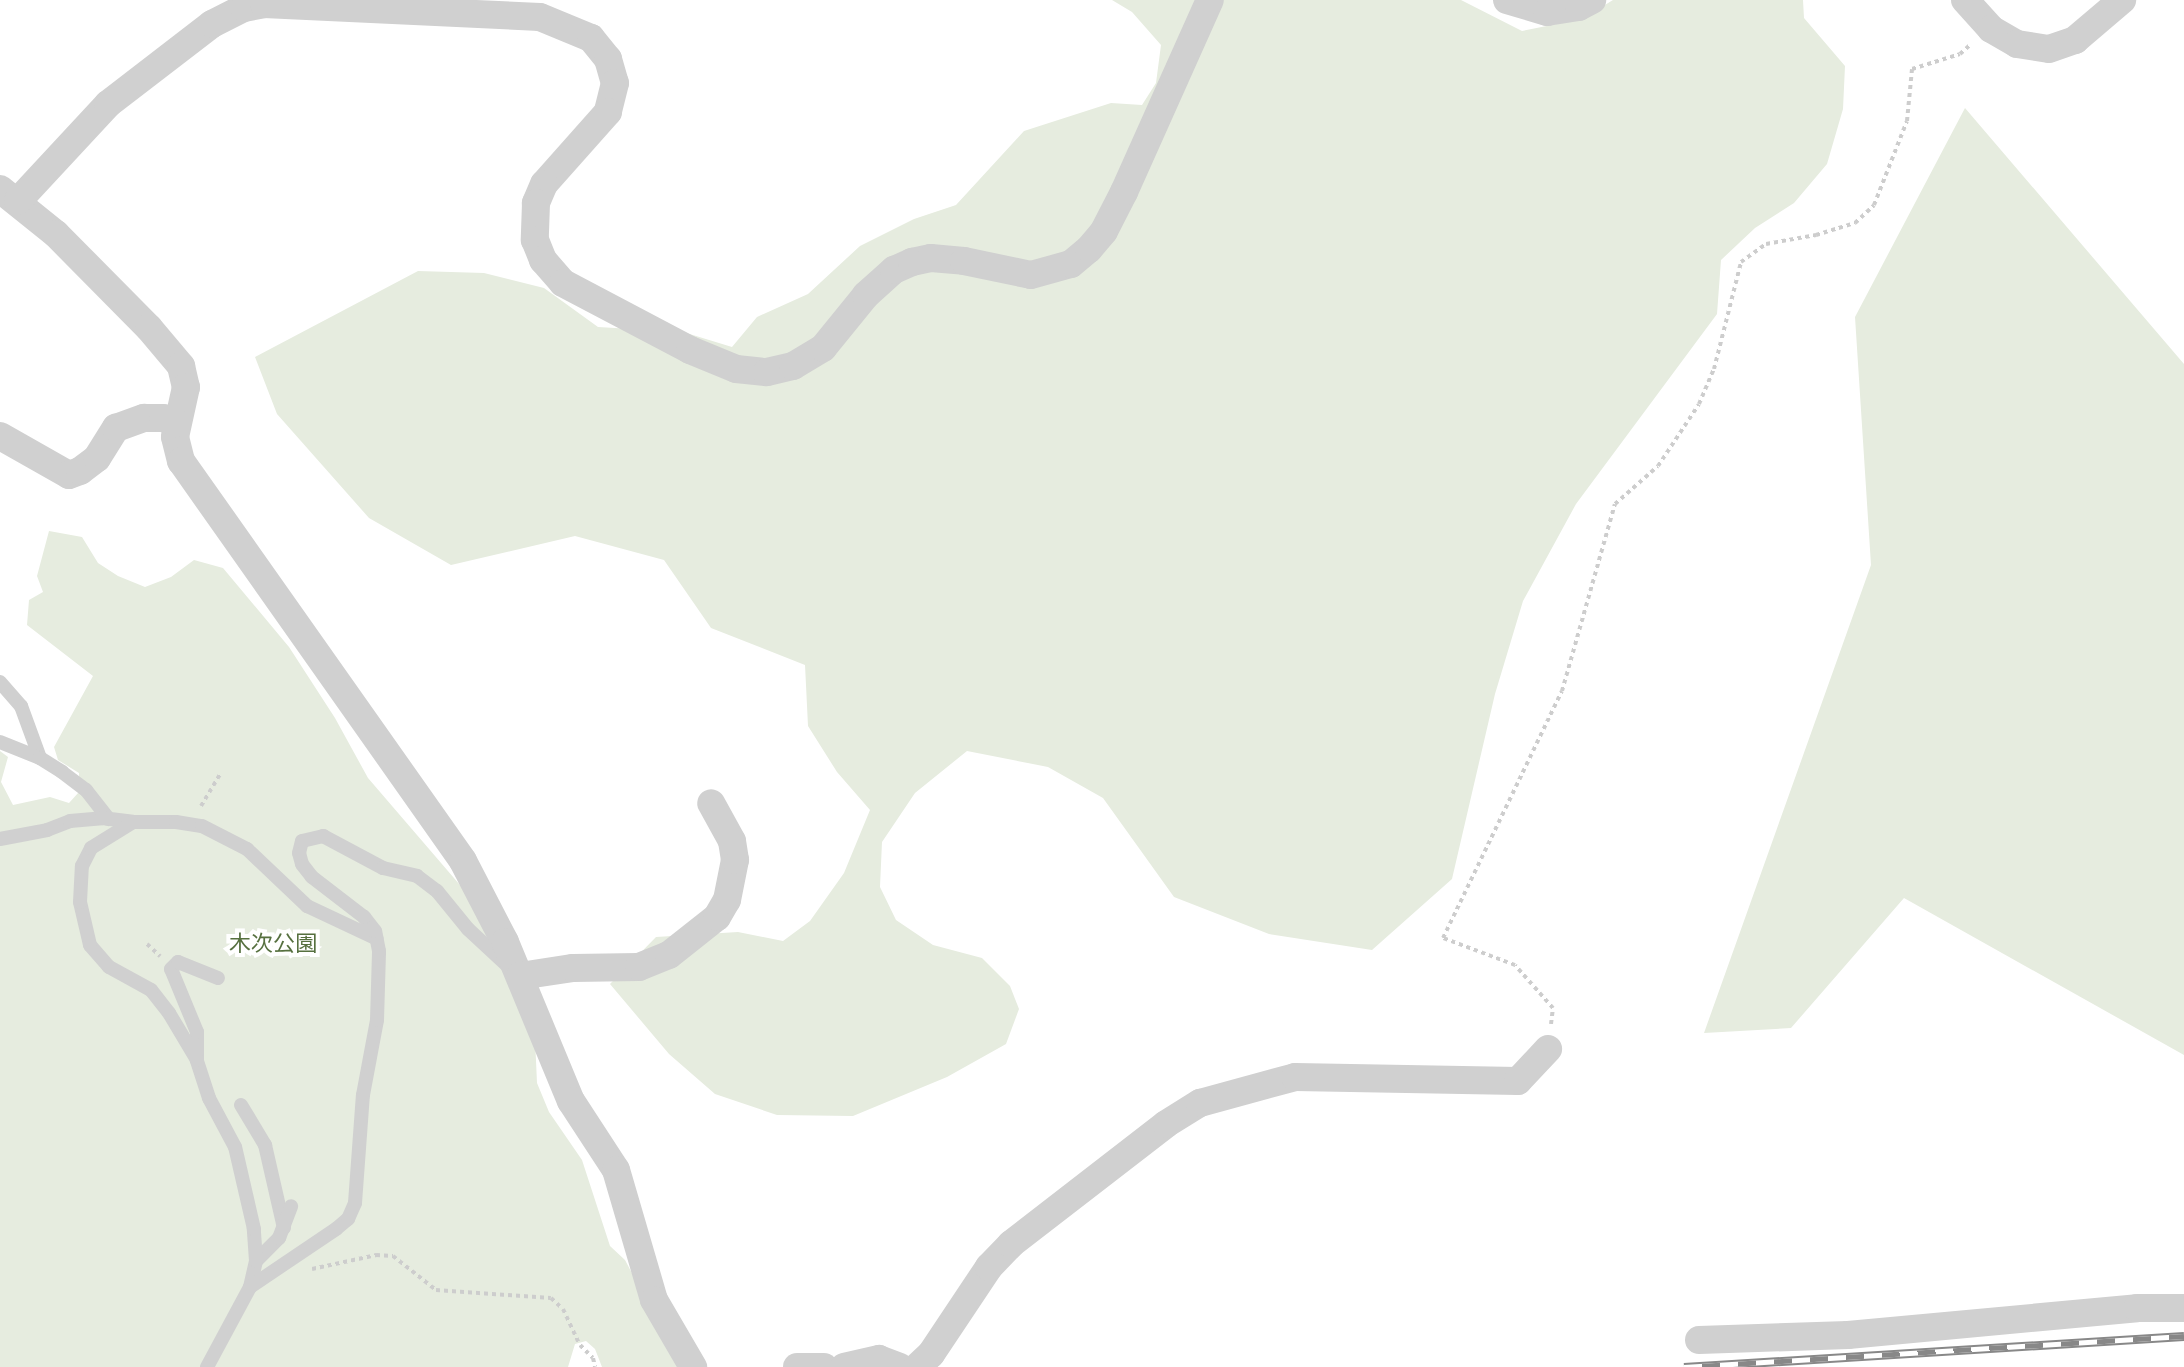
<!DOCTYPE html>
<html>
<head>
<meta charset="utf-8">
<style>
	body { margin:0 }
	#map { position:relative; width:2184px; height:1367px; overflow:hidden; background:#fff; font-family:Poppins,"Noto Sans JP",sans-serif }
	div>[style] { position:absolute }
	.green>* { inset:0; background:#e6ecdf }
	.path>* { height:4px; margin-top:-2px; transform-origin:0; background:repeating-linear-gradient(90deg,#cdcdcd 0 4px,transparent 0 8px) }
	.lane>* { height:14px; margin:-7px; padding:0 7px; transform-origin:7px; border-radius:7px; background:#d0d0d0 }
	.street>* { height:28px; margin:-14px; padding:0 14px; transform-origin:14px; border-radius:14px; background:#d0d0d0 }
	.rail>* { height:9px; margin-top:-4.5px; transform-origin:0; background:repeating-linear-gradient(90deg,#fff 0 18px,#888 0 36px); box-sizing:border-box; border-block:2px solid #888 }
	span { translate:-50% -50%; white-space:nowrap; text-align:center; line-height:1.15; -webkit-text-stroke:8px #fff; paint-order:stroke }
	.park-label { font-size:22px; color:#56703f }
</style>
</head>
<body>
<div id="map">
	<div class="green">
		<i style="clip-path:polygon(1112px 0,1461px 0,1522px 31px,1582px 19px,1613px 0,1803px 0,1804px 18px,1845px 66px,1843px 109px,1827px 164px,1794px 203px,1755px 228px,1721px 260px,1717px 314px,1576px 504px,1523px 601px,1495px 694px,1452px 879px,1372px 950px,1269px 934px,1174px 897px,1103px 798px,1048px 767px,967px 751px,915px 793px,882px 842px,880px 887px,896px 920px,933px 945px,982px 958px,1010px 986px,1019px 1009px,1006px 1044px,947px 1077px,853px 1116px,777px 1115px,715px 1094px,669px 1054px,610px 984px,656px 937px,738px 932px,783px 941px,810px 921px,844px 873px,870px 810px,837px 772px,808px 726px,805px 665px,711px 628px,664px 560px,575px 536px,451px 565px,369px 518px,277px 414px,255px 357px,418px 271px,484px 273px,544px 288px,598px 327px,683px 332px,732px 347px,757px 317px,808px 294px,860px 246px,914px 219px,956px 205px,1024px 131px,1111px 103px,1142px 105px,1156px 83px,1161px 45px,1132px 12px)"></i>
		<i style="clip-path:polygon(1965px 108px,2184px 364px,2184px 1055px,1904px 898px,1791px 1028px,1704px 1033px,1871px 565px,1855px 317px)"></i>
		<i style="clip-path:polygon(49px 531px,82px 537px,98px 563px,118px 576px,145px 587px,171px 577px,194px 560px,223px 568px,289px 647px,335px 718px,368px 778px,472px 899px,535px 1038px,537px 1083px,549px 1112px,582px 1160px,610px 1246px,625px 1260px,682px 1367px,602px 1367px,595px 1349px,586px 1341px,575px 1344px,568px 1367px,0 1367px,0 751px,8px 757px,1px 782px,13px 805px,50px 797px,69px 803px,79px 792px,79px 773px,58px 760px,54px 747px,93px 676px,27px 625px,29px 600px,43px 592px,37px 576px)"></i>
	</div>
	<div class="path">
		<i style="left:201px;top:806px;width:37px;rotate:-59deg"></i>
		<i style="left:147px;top:944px;width:18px;rotate:43deg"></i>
		<i style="left:1551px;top:1024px;width:16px;rotate:-83deg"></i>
		<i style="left:1553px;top:1008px;width:57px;rotate:-131.5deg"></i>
		<i style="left:1515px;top:965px;width:77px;rotate:-159.4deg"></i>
		<i style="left:1443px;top:938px;width:274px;rotate:-64.3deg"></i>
		<i style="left:1562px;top:691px;width:194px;rotate:-74.2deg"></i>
		<i style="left:1615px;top:504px;width:57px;rotate:-41.5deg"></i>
		<i style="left:1658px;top:466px;width:74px;rotate:-56.5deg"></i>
		<i style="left:1699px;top:404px;width:38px;rotate:-67deg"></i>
		<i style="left:1714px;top:369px;width:110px;rotate:-75.8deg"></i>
		<i style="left:1741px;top:262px;width:31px;rotate:-36deg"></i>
		<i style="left:1766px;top:244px;width:51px;rotate:-10.2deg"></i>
		<i style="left:1816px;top:235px;width:41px;rotate:-17.1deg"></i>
		<i style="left:1855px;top:223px;width:26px;rotate:-43deg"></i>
		<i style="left:1874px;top:205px;width:90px;rotate:-68.6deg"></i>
		<i style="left:1907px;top:121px;width:52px;rotate:-84.5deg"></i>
		<i style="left:1912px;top:69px;width:50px;rotate:-17.4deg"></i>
		<i style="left:1960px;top:54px;width:13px;rotate:-42deg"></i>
		<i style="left:312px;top:1269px;width:66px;rotate:-12.3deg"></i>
		<i style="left:376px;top:1255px;width:17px;rotate:3deg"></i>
		<i style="left:393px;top:1256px;width:55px;rotate:38.3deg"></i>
		<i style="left:436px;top:1290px;width:115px;rotate:4deg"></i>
		<i style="left:551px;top:1298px;width:16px;rotate:43deg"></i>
		<i style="left:563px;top:1309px;width:40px;rotate:65deg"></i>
		<i style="left:580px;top:1345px;width:18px;rotate:45deg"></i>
		<i style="left:593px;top:1358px;width:9px;rotate:77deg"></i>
	</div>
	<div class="lane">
		<i style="left:0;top:682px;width:32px;rotate:49deg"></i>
		<i style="left:21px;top:706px;width:55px;rotate:69.9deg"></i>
		<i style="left:0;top:742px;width:43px;rotate:21.8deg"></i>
		<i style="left:40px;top:758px;width:26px;rotate:32deg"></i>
		<i style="left:62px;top:772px;width:30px;rotate:37deg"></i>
		<i style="left:86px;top:790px;width:37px;rotate:52deg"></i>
		<i style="left:0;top:839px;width:48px;rotate:-10.8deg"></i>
		<i style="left:47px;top:830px;width:25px;rotate:-21deg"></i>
		<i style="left:70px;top:821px;width:32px;rotate:-5deg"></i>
		<i style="left:102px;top:818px;width:31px;rotate:7deg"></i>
		<i style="left:197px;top:1060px;width:28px;rotate:-90deg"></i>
		<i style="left:197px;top:1032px;width:68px;rotate:-112.4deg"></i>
		<i style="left:171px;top:969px;width:10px;rotate:-45deg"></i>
		<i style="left:178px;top:962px;width:43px;rotate:21.8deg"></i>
		<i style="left:241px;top:1105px;width:47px;rotate:59deg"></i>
		<i style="left:265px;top:1145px;width:85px;rotate:77.1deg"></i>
		<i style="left:256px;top:1261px;width:33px;rotate:-45deg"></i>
		<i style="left:279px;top:1238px;width:34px;rotate:-69deg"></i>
		<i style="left:250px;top:1287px;width:27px;rotate:-77deg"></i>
		<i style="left:256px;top:1261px;width:32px;rotate:-94deg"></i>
		<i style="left:254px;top:1229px;width:84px;rotate:-103deg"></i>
		<i style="left:235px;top:1147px;width:55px;rotate:-118deg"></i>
		<i style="left:209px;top:1098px;width:40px;rotate:-108deg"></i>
		<i style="left:197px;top:1060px;width:55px;rotate:-120.8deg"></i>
		<i style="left:169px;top:1013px;width:29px;rotate:-128deg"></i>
		<i style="left:151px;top:990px;width:48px;rotate:-151.3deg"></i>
		<i style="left:109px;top:967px;width:29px;rotate:-131deg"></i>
		<i style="left:90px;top:945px;width:44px;rotate:-103.1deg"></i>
		<i style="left:80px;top:902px;width:36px;rotate:-87deg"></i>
		<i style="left:82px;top:866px;width:20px;rotate:-63deg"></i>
		<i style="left:91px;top:848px;width:49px;rotate:-31.8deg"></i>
		<i style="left:133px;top:822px;width:43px"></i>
		<i style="left:176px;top:822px;width:26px;rotate:9deg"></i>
		<i style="left:202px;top:826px;width:51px;rotate:27.1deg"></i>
		<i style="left:247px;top:849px;width:83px;rotate:43.5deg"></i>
		<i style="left:307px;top:906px;width:77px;rotate:25.2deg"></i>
		<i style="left:207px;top:1367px;width:91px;rotate:-61.7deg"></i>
		<i style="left:250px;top:1287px;width:104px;rotate:-34deg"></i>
		<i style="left:336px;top:1229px;width:16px;rotate:-40deg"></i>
		<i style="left:348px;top:1219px;width:17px;rotate:-66deg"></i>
		<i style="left:355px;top:1203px;width:108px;rotate:-85.8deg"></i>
		<i style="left:363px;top:1095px;width:76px;rotate:-79.4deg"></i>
		<i style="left:377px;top:1020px;width:69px;rotate:-88.3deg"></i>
		<i style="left:379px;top:951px;width:20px;rotate:-101deg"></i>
		<i style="left:375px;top:931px;width:18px;rotate:-128deg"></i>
		<i style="left:364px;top:917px;width:66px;rotate:-142.4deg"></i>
		<i style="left:312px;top:877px;width:16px;rotate:-128deg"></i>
		<i style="left:302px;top:864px;width:11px;rotate:-105deg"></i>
		<i style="left:299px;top:853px;width:12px;rotate:-76deg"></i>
		<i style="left:302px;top:841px;width:22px;rotate:-13deg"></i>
		<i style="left:323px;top:836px;width:68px;rotate:28.1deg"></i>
		<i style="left:383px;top:868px;width:35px;rotate:13deg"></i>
		<i style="left:417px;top:876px;width:25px;rotate:37deg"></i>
		<i style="left:437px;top:891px;width:49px;rotate:50.8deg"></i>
		<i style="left:468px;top:929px;width:57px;rotate:42.9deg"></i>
	</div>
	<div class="street">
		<i style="left:1507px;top:0;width:42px;rotate:16.7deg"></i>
		<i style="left:1547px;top:12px;width:32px;rotate:-9deg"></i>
		<i style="left:1579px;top:7px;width:15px;rotate:-28deg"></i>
		<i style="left:1965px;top:0;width:39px;rotate:48deg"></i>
		<i style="left:1991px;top:29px;width:30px;rotate:30deg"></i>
		<i style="left:2017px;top:44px;width:32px;rotate:9deg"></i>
		<i style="left:2049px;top:49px;width:28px;rotate:-19deg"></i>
		<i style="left:2075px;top:40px;width:62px;rotate:-40.4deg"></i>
		<i style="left:0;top:189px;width:72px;rotate:38.8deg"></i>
		<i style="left:56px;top:234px;width:132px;rotate:45.3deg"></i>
		<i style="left:149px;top:328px;width:50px;rotate:49.9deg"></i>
		<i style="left:181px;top:366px;width:22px;rotate:77deg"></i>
		<i style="left:186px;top:387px;width:51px;rotate:102.4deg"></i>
		<i style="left:175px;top:437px;width:25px;rotate:76deg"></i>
		<i style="left:181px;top:461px;width:489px;rotate:54.8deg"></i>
		<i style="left:463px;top:861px;width:91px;rotate:62.6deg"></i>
		<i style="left:505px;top:942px;width:172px;rotate:67.5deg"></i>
		<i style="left:571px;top:1101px;width:82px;rotate:56.9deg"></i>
		<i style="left:616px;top:1170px;width:135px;rotate:73.7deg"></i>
		<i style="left:654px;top:1300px;width:78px;rotate:59.8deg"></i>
		<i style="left:18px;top:201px;width:132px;rotate:-47.1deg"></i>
		<i style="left:108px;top:104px;width:131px;rotate:-37.6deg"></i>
		<i style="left:212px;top:24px;width:36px;rotate:-27deg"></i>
		<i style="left:244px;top:8px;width:20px;rotate:-11deg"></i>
		<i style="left:264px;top:4px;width:276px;rotate:2.7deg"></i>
		<i style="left:540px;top:17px;width:55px;rotate:22.4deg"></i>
		<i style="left:591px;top:38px;width:27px;rotate:51deg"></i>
		<i style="left:608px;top:59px;width:25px;rotate:74deg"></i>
		<i style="left:615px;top:83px;width:30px;rotate:104deg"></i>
		<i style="left:608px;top:112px;width:96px;rotate:131.6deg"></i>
		<i style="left:544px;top:184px;width:21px;rotate:113deg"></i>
		<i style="left:536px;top:203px;width:37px;rotate:92deg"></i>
		<i style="left:535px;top:240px;width:22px;rotate:68deg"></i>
		<i style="left:543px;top:260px;width:30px;rotate:49deg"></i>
		<i style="left:563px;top:283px;width:144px;rotate:27.8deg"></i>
		<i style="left:690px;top:350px;width:50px;rotate:22.4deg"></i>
		<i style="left:736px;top:369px;width:31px;rotate:6deg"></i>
		<i style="left:767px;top:372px;width:27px;rotate:-13deg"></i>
		<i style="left:793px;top:366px;width:35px;rotate:-31deg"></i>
		<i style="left:823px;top:348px;width:68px;rotate:-50.9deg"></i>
		<i style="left:866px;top:295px;width:38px;rotate:-42deg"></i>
		<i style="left:894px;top:270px;width:20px;rotate:-24deg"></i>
		<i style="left:912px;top:262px;width:19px;rotate:-12deg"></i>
		<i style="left:931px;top:258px;width:33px;rotate:5deg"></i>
		<i style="left:964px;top:261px;width:68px;rotate:11.8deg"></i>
		<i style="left:1031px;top:275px;width:41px;rotate:-15.4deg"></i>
		<i style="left:1071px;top:264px;width:23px;rotate:-40deg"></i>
		<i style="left:1089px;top:249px;width:23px;rotate:-50deg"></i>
		<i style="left:1104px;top:231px;width:44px;rotate:-62.9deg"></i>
		<i style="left:1124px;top:192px;width:210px;rotate:-65.9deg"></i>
		<i style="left:0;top:436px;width:79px;rotate:29.5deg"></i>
		<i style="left:69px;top:475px;width:12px;rotate:-20deg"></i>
		<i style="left:80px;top:471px;width:21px;rotate:-37deg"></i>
		<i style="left:97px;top:458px;width:36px;rotate:-58deg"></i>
		<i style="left:116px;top:428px;width:30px;rotate:-20deg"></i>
		<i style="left:144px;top:418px;width:19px"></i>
		<i style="left:163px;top:418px;width:15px;rotate:20deg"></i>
		<i style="left:520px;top:976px;width:54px;rotate:-8.6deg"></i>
		<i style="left:573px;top:968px;width:66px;rotate:-0.9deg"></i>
		<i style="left:639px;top:967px;width:32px;rotate:-22deg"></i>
		<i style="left:669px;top:955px;width:61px;rotate:-38.4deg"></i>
		<i style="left:717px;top:917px;width:20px;rotate:-60deg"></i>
		<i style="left:727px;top:900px;width:41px;rotate:-78.7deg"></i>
		<i style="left:735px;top:860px;width:19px;rotate:-99deg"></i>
		<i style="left:732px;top:841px;width:43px;rotate:-118.9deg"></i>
		<i style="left:1699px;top:1340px;width:149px;rotate:-1.9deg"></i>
		<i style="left:1848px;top:1335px;width:290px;rotate:-5.3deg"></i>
		<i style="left:2137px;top:1308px;width:47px"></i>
		<i style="left:797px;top:1367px;width:27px"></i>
		<i style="left:844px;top:1367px;width:36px;rotate:-13deg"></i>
		<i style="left:879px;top:1359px;width:22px;rotate:21deg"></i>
		<i style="left:917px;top:1367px;width:19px;rotate:-43deg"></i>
		<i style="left:931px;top:1354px;width:105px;rotate:-56.3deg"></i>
		<i style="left:989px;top:1267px;width:32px;rotate:-46deg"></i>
		<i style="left:1011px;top:1244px;width:196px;rotate:-37.7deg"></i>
		<i style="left:1166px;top:1124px;width:40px;rotate:-32deg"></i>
		<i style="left:1200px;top:1103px;width:98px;rotate:-15.3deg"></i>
		<i style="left:1295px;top:1077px;width:223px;rotate:1deg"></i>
		<i style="left:1518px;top:1081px;width:44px;rotate:-46.8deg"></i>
	</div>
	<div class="rail">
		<i style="left:1684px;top:1367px;width:501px;rotate:-3.55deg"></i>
	</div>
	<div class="park-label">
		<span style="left:273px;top:944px">木次公園</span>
	</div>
</div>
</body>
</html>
